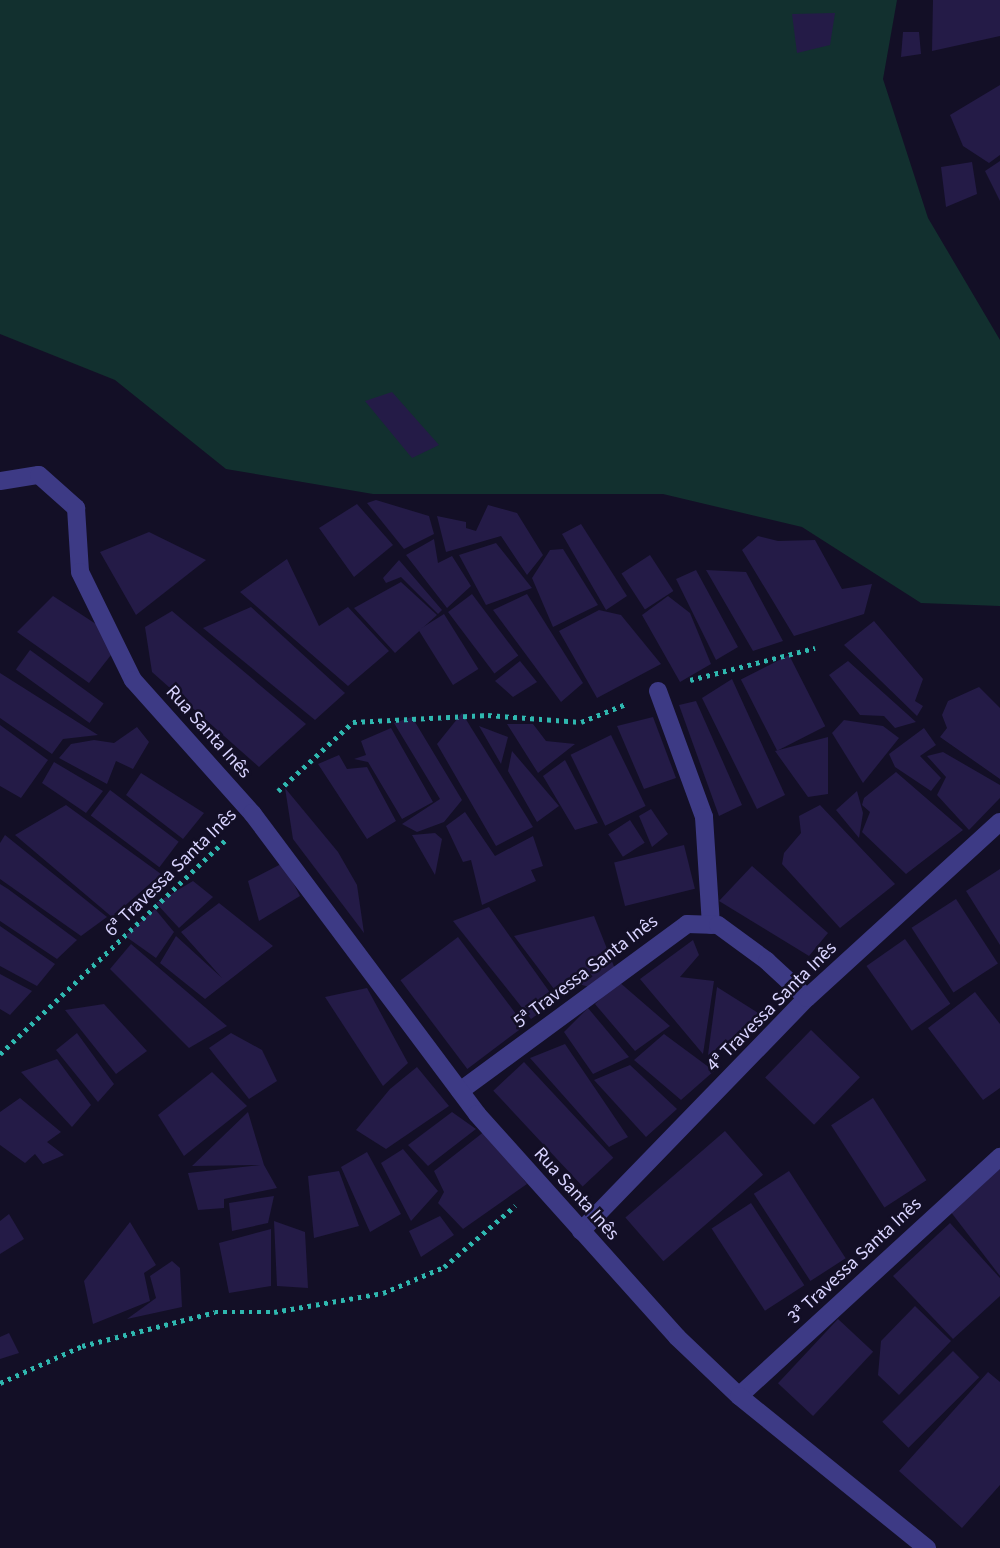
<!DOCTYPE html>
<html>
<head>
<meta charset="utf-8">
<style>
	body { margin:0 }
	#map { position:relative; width:1000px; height:1548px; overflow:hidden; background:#130f26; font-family:"Source Sans 3",sans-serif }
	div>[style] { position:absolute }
	.green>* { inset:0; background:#12302f }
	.building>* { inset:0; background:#241b47; transform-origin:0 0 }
	.path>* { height:4.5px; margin-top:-2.25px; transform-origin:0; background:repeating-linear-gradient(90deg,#2fb8b0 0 3.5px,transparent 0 8.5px) }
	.lane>* { height:18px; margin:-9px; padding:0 9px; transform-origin:9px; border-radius:9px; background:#3d3a85 }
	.street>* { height:18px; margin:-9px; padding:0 9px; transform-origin:9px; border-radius:9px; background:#3d3a85 }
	span { translate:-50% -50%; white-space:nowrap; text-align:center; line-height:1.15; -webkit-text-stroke:5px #130f26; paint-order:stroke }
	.street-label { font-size:19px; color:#d9d4ff }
</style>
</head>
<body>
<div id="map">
	<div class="green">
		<i style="clip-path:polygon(0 0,897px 0,883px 79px,928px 218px,1000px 340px,1000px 606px,921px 603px,802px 527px,663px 494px,373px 494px,226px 469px,115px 380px,0 334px)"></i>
	</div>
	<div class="building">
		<i style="clip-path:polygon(933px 0,1000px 0,1000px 36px,932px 51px)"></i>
		<i style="clip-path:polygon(835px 13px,830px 45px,797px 53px,792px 14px)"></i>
		<i style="clip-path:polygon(903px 32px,919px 32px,921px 54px,901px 57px)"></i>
		<i style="clip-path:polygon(1000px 85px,1000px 155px,989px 163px,963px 146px,950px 115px)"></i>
		<i style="clip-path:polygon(1000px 161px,1000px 201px,985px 171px)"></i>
		<i style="clip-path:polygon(972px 162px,977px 194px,946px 207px,941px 167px)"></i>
		<i style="clip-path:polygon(392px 392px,439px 445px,412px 458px,365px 401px)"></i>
		<i style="clip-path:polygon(376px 500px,429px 516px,434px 534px,404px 549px,367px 503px)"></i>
		<i style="clip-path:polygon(357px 504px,393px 545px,354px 577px,319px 528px)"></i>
		<i style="clip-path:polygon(488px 505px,517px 513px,543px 555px,527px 575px,501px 536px,446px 552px,437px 516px,466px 522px,466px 528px,476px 531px)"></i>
		<i style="clip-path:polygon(581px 524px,627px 596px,606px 610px,562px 534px)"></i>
		<i style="clip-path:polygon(149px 532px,206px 560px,136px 615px,100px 552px)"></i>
		<i style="clip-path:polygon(758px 536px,778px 541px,815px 540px,842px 589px,872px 584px,864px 614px,794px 636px,742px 550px)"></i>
		<i style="clip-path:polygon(434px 539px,438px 563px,452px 556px,471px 586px,447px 608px,406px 555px)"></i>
		<i style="clip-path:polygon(496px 543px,532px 588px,486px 605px,459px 555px)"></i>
		<i style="clip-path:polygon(563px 549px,598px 605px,553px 627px,532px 578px,550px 550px)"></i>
		<i style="left:650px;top:555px;width:43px;height:34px;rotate:57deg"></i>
		<i style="clip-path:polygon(287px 559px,319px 626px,348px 607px,389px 651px,348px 686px,240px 592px)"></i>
		<i style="clip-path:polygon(399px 560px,442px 610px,438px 614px,401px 577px,386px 583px,383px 578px)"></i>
		<i style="clip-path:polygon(696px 570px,738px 647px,716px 660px,676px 579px)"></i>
		<i style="clip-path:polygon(706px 570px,746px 572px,783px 641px,753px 651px)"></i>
		<i style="clip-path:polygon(401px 582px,437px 615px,395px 653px,354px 608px)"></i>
		<i style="left:472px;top:594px;width:77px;height:30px;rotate:53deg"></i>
		<i style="clip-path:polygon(527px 594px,583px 683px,561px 702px,493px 610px)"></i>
		<i style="clip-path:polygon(53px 596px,122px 641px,89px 683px,17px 632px)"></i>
		<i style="clip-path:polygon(668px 596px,690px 613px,711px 664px,680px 682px,642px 615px)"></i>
		<i style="clip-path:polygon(251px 607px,345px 693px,315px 720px,203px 628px)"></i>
		<i style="clip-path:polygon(599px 610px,621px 615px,661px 664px,597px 698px,559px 631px)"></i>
		<i style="clip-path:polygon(172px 611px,306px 724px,259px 767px,152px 672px,145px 627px)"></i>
		<i style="left:444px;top:614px;width:65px;height:30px;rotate:58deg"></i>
		<i style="clip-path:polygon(874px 621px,923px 679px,915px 701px,923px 706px,917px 716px,844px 645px)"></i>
		<i style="left:30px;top:650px;width:91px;height:24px;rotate:36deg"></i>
		<i style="left:789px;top:655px;width:80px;height:54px;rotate:63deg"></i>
		<i style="clip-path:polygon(520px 661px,537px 682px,513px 697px,495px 681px)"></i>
		<i style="clip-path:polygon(848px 661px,916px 722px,895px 728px,884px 716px,860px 715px,829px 675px)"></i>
		<i style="clip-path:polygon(0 673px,98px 735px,63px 739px,52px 754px,0 718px)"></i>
		<i style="clip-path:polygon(732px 679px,785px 795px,757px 809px,702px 698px)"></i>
		<i style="clip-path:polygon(979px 687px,1000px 708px,1000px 779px,940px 737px,947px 728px,942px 715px,948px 701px)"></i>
		<i style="clip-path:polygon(696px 701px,742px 805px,719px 816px,679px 705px)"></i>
		<i style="clip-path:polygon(462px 713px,533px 827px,496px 846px,437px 744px)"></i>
		<i style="clip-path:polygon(412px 717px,462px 800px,444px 822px,417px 832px,402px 824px,440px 799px,394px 723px)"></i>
		<i style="clip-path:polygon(653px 717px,676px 778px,644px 789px,617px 726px)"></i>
		<i style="clip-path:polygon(844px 720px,883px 726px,899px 738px,863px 783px,832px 733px)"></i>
		<i style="clip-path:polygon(507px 724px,533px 724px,546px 741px,575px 744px,538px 773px)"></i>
		<i style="clip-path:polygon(0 725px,48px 760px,21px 798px,0 786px)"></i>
		<i style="clip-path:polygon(479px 726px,508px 737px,501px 764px)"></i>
		<i style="clip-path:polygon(137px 727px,149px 742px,133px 769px,116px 761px,107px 784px,59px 758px,71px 744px,94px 740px,114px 743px)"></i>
		<i style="clip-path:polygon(391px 728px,433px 802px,402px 819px,368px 762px,354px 759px,366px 755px,361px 741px)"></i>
		<i style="clip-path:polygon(924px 728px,936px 745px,920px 756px,941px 778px,931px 791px,895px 767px,889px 754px)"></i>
		<i style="left:611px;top:735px;width:79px;height:45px;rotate:64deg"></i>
		<i style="clip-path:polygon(828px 737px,828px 794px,808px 797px,775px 751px)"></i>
		<i style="clip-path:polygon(512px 751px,559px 806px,537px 822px,508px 771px)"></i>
		<i style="clip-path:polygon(943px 752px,1000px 785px,1000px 798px,969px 830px,937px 795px,946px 777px,927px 756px)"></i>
		<i style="clip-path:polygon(339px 755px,347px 769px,367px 767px,396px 821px,367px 839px,318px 764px)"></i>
		<i style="clip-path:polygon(565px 760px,598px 823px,575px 830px,543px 776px)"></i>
		<i style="clip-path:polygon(54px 762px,103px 791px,86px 813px,42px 783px)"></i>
		<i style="clip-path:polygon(896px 772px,963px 830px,906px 874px,862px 832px,870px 812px,862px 805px,864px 798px)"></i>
		<i style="clip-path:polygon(141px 773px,204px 813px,183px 839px,126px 795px)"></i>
		<i style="clip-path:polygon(285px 788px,338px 852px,357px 885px,364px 933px,293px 839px)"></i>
		<i style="left:110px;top:790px;width:86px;height:32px;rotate:37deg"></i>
		<i style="clip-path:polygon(857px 791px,863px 813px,859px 838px,836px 810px)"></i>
		<i style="clip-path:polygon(66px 805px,161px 874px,112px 917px,15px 835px)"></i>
		<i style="clip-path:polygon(820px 805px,895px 884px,840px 928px,782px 864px,784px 853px,801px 833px,799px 816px)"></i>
		<i style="clip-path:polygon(651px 809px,668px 834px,652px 847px,639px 816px)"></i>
		<i style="clip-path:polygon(465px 812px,495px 856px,533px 836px,543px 866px,531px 870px,536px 881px,482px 905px,471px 860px,463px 862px,446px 826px)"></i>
		<i style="left:630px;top:820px;width:27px;height:26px;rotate:57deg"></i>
		<i style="clip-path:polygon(435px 833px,442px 839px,435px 875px,412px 835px)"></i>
		<i style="clip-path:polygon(5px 835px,107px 917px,81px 936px,0 879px,0 843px)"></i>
		<i style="left:684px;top:845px;width:45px;height:72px;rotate:76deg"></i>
		<i style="clip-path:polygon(283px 863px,300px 896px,259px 921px,248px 881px)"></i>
		<i style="clip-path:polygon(752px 866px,828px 933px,809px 956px,719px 901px)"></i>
		<i style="clip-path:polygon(1000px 869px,1000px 945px,966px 891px)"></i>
		<i style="clip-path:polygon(193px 881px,213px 897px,179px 928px,156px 903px)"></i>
		<i style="clip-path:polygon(0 884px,8px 889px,77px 940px,57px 959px,0 921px)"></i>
		<i style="left:956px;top:899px;width:77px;height:53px;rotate:57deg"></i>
		<i style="clip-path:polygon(219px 903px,273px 946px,205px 999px,160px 963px,176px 936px,222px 978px,181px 932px)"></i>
		<i style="clip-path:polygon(489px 907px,556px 1001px,531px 1019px,453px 921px)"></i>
		<i style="clip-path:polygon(155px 909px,174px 932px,156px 958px,125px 936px)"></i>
		<i style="clip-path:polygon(594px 916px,617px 974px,593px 988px,575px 983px,557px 993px,514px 936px)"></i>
		<i style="clip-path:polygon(0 926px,55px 964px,37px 986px,0 966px)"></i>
		<i style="left:458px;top:937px;width:111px;height:72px;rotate:53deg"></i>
		<i style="left:905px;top:939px;width:79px;height:47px;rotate:55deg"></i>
		<i style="clip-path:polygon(693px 940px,699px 955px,680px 977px,714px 981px,703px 1054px,640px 979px)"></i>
		<i style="clip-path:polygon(131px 944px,227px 1026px,189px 1048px,110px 969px)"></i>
		<i style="clip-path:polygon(0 974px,32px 991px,10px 1015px,0 1009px)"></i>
		<i style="clip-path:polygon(618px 981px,670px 1026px,635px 1051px,595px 1004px)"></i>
		<i style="clip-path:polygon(717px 987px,763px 1016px,708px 1055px)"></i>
		<i style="clip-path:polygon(367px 988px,408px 1063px,383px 1086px,325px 997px)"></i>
		<i style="clip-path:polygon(975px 992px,1000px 1024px,1000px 1088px,983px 1100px,928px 1028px)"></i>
		<i style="clip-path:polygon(104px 1004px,147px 1051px,116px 1074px,65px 1010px)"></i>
		<i style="clip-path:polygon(588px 1008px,629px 1057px,593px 1074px,564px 1032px)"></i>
		<i style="left:811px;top:1030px;width:68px;height:66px;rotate:44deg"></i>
		<i style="clip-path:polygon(77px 1033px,114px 1084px,98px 1102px,56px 1050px)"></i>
		<i style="clip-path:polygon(231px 1033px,262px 1050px,277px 1081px,249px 1099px,209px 1048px)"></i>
		<i style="clip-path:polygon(664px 1034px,714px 1071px,681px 1100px,634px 1060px)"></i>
		<i style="clip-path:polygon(565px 1044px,628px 1137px,609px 1147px,530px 1058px)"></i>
		<i style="clip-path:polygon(57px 1059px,91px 1105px,72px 1127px,21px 1072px)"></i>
		<i style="left:524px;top:1062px;width:131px;height:42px;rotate:47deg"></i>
		<i style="clip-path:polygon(630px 1065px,677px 1109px,646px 1137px,594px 1080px)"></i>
		<i style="clip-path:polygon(417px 1067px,449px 1106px,386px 1149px,356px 1130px,390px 1089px)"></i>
		<i style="clip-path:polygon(212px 1072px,247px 1106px,184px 1156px,158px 1115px)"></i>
		<i style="clip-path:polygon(20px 1098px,61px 1132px,47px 1142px,64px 1155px,43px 1164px,35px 1154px,25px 1163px,0 1145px,0 1112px)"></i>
		<i style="left:873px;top:1098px;width:98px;height:50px;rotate:57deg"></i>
		<i style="clip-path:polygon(248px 1112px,264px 1165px,277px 1188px,224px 1199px,224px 1208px,198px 1210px,188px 1173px,260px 1165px,192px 1166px)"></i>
		<i style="clip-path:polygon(452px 1112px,476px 1129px,428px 1166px,408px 1145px)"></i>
		<i style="clip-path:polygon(485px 1131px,527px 1184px,463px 1229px,438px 1203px,444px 1192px,434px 1171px)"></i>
		<i style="left:725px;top:1131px;width:58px;height:132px;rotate:49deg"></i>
		<i style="clip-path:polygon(403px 1149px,438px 1191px,411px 1221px,381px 1163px)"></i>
		<i style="clip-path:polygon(367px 1152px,401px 1214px,370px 1232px,341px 1167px)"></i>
		<i style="clip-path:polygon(1000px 1166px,1000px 1276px,947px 1207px)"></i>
		<i style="clip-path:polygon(339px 1171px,359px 1226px,314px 1238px,308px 1176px)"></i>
		<i style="left:789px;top:1171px;width:104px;height:42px;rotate:57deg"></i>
		<i style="clip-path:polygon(274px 1196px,268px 1223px,232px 1231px,229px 1203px)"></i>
		<i style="left:751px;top:1203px;width:98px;height:47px;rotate:57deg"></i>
		<i style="clip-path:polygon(9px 1214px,24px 1239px,0 1254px,0 1221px)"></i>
		<i style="clip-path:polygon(440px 1216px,454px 1235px,421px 1257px,409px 1231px)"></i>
		<i style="clip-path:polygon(274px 1221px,305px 1232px,308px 1288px,277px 1286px)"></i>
		<i style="clip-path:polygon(130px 1222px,156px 1265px,144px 1273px,150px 1301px,93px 1324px,84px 1281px)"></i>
		<i style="clip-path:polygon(950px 1223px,1000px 1278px,1000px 1296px,953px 1339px,893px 1276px)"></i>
		<i style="clip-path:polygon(271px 1229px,271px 1286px,229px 1293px,219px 1243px)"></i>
		<i style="clip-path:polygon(172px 1261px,180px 1268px,182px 1307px,127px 1319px,156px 1298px,150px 1276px)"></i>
		<i style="clip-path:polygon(915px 1306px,951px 1341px,899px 1395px,878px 1375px,881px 1341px)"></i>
		<i style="left:838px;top:1319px;width:48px;height:88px;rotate:43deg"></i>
		<i style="clip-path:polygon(9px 1333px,19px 1353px,0 1359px,0 1337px)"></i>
		<i style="left:953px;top:1351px;width:37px;height:100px;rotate:45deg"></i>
		<i style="clip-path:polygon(988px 1372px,1000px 1382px,1000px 1485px,962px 1528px,899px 1471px)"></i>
	</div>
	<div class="path">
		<i style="left:690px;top:680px;width:129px;rotate:-14.4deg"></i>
		<i style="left:278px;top:791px;width:102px;rotate:-42.6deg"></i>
		<i style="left:353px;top:722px;width:135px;rotate:-3deg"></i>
		<i style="left:488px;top:715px;width:93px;rotate:4.3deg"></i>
		<i style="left:581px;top:722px;width:48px;rotate:-21.8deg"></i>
		<i style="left:0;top:1054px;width:314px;rotate:-43.5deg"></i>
		<i style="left:0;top:1383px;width:90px;rotate:-24.3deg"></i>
		<i style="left:82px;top:1346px;width:137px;rotate:-14.3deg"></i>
		<i style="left:215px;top:1312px;width:59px"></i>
		<i style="left:274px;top:1312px;width:111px;rotate:-9.9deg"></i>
		<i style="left:383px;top:1293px;width:66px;rotate:-23.1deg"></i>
		<i style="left:444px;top:1267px;width:94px;rotate:-40.7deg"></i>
	</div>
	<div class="lane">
		<i style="left:0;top:481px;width:39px;rotate:-9deg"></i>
		<i style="left:39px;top:475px;width:50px;rotate:41.7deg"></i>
		<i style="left:76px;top:508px;width:64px;rotate:86.4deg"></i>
		<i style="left:80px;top:572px;width:120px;rotate:63.9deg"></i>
		<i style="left:658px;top:691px;width:134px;rotate:69.9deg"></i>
		<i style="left:704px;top:817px;width:108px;rotate:86.3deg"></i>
		<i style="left:460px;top:1091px;width:282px;rotate:-36.3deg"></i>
		<i style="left:687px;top:924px;width:31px;rotate:2deg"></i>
		<i style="left:718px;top:925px;width:61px;rotate:36.3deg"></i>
		<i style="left:767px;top:961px;width:54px;rotate:42.8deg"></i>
		<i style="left:581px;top:1231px;width:325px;rotate:-45.9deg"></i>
		<i style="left:807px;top:998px;width:261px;rotate:-42.4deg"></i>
		<i style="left:739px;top:1396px;width:354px;rotate:-42.5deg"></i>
	</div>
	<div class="street">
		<i style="left:133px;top:680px;width:180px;rotate:48.2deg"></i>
		<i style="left:252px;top:813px;width:376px;rotate:53.2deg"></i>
		<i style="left:477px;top:1114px;width:300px;rotate:48.1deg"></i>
		<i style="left:677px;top:1337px;width:86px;rotate:43.6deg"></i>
		<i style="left:739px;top:1396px;width:242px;rotate:39deg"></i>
	</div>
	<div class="street-label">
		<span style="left:208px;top:732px;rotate:48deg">Rua Santa Inês</span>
		<span style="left:171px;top:873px;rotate:-44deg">6ª Travessa Santa Inês</span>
		<span style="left:586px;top:972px;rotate:-37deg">5ª Travessa Santa Inês</span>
		<span style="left:772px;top:1007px;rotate:-45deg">4ª Travessa Santa Inês</span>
		<span style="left:576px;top:1194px;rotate:48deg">Rua Santa Inês</span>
		<span style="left:855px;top:1261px;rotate:-43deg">3ª Travessa Santa Inês</span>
	</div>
</div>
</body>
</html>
